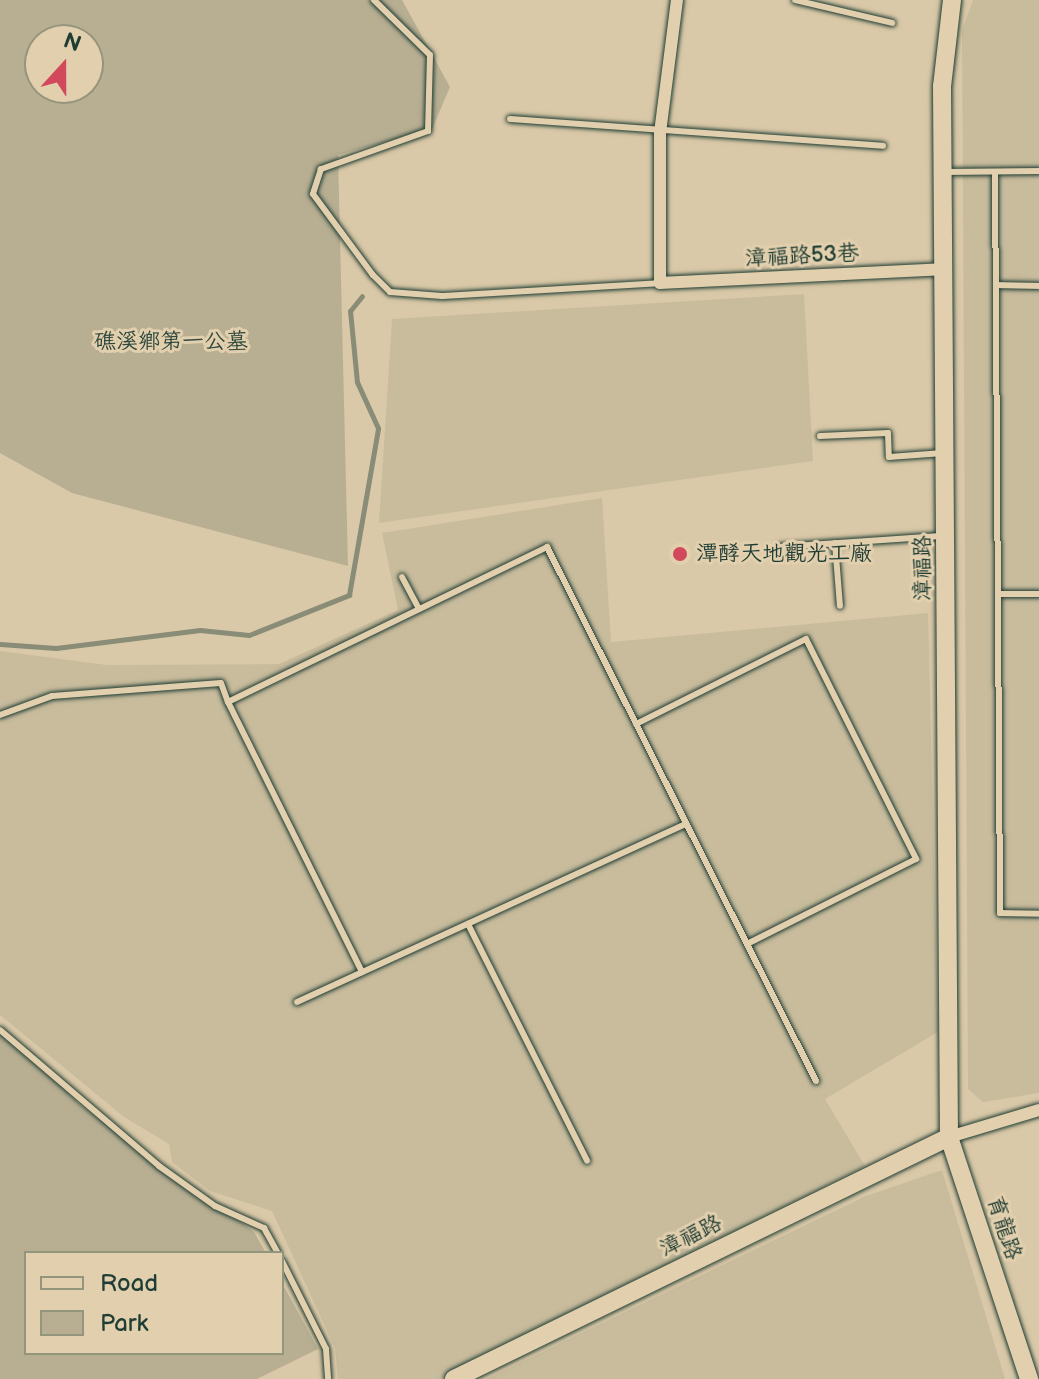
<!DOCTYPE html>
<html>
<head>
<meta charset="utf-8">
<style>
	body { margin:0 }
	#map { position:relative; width:1039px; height:1379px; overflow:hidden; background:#dac9a8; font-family:"Balsamiq Sans","LXGW WenKai TC",sans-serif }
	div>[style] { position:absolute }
	.built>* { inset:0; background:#c9bc9d }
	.green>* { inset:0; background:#b8af93 }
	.stream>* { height:5px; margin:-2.5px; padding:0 2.5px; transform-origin:2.5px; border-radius:2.5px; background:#898c76 }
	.roads { filter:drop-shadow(0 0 2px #1f3d34) drop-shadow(0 0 2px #1f3d34) }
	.lane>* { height:6px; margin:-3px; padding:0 3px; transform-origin:3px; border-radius:3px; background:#e2cfad }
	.street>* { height:12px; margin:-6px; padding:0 6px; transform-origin:6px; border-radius:6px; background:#e2cfad }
	.secondary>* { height:18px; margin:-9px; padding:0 9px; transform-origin:9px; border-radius:9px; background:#e2cfad }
	.dots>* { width:22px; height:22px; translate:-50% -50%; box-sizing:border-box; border:4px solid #e2cfad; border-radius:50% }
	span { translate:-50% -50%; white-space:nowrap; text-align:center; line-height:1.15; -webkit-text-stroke:6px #e2cfad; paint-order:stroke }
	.street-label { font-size:22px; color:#1f3d34 }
	.park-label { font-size:22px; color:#2e483e }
	.poi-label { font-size:22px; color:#1f3d34 }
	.left { translate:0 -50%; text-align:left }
	.legend { position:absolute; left:24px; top:1251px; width:260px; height:104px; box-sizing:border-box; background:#e2cfad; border:2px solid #94957d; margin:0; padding:10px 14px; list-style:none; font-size:24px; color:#1f3d34 }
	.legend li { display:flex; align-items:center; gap:16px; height:40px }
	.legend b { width:40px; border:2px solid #94957d }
	.north { position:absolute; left:24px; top:24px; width:80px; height:80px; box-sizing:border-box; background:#e2cfad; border:2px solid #94957d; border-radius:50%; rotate:21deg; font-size:22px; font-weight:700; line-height:32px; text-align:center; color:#1f3d34 }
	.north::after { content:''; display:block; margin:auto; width:28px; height:36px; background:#d1495b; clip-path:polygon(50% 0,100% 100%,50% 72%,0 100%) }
</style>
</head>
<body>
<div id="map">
	<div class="built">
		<i style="clip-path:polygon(973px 0,1039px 0,1039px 1093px,983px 1102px,968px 1089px,962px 30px)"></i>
		<i style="clip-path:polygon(804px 294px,813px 461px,379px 523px,392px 319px)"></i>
		<i style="clip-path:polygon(602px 498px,611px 642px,928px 613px,938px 1032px,825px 1099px,865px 1166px,440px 1379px,338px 1379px,335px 1348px,272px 1211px,210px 1191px,172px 1162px,169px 1144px,124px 1117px,0 1015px,0 651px,107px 665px,279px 664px,398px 610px,382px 533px)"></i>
		<i style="clip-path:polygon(942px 1170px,1005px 1379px,486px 1379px,866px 1196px)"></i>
	</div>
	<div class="green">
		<i style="clip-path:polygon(evenodd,0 0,402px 0,450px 87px,432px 129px,338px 155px,348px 566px,72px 493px,0 453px,0 0,40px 40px,88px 40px,88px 88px,40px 88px,40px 40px)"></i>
		<i style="clip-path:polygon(0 1025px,80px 1105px,254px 1232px,266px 1253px,26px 1253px,26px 1353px,282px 1353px,282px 1283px,318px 1349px,257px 1379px,0 1379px)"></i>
	</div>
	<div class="stream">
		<i style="left:0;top:644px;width:56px;rotate:4.1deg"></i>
		<i style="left:56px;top:648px;width:145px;rotate:-7.1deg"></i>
		<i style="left:200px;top:630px;width:49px;rotate:5.8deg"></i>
		<i style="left:249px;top:635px;width:108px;rotate:-21.8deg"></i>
		<i style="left:349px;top:595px;width:169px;rotate:-80.1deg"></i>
		<i style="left:378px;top:428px;width:51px;rotate:-114.5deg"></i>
		<i style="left:357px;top:382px;width:71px;rotate:-95.6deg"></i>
		<i style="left:350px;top:311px;width:19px;rotate:-51deg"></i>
	</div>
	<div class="roads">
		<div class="lane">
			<i style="left:374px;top:0;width:78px;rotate:44.5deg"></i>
			<i style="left:430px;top:55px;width:76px;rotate:91.5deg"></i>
			<i style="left:428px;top:131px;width:114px;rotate:160.4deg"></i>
			<i style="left:321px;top:169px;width:26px;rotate:108deg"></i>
			<i style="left:313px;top:194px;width:101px;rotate:53.5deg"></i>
			<i style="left:373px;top:275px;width:24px;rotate:45deg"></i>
			<i style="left:390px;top:292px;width:52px;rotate:4.4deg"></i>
			<i style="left:442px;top:296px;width:218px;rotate:-3.4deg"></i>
			<i style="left:795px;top:0;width:100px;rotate:13.3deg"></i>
			<i style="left:510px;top:119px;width:374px;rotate:4.1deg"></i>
			<i style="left:947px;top:172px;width:92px;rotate:-0.6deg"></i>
			<i style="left:995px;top:172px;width:741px;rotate:89.61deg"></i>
			<i style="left:1000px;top:913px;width:39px;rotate:1deg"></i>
			<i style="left:996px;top:285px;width:43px;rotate:1.3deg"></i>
			<i style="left:820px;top:436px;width:68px;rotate:-2.5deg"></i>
			<i style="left:888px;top:433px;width:24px;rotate:88deg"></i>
			<i style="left:889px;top:457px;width:54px;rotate:-4.2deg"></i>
			<i style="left:835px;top:543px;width:63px;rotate:85.5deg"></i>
			<i style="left:780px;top:547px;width:161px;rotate:-3.9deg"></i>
			<i style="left:402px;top:577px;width:36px;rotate:62deg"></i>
			<i style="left:998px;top:594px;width:41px"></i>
			<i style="left:0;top:715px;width:55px;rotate:-20.1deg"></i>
			<i style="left:52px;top:696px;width:169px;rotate:-4.4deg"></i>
			<i style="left:221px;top:683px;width:20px;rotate:70deg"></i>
			<i style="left:636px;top:724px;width:190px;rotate:-26.6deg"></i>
			<i style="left:806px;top:639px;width:246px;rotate:63.4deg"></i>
			<i style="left:916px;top:859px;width:189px;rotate:153.3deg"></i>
			<i style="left:468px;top:924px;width:265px;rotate:63.3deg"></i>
			<i style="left:362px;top:972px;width:301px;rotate:-116.4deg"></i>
			<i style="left:228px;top:702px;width:355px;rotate:-25.9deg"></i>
			<i style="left:547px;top:547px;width:598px;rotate:63.26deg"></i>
			<i style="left:297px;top:1002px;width:428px;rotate:-24.6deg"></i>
			<i style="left:0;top:1030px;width:209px;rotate:40.5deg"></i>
			<i style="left:159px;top:1166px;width:69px;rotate:35.5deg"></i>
			<i style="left:215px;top:1206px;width:54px;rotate:24.2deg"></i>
			<i style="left:264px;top:1228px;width:29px;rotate:61deg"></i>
			<i style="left:282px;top:1261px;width:98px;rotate:63.4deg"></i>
			<i style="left:326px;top:1349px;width:30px;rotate:86deg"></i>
		</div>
		<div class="street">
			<i style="left:677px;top:0;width:134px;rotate:97.3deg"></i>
			<i style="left:660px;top:133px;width:150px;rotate:90deg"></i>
			<i style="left:660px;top:283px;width:286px;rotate:-2.8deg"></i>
			<i style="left:949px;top:1137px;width:94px;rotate:-16.7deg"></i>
		</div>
		<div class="secondary">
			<i style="left:952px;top:0;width:87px;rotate:96.6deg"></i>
			<i style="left:942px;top:86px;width:1051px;rotate:89.62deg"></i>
			<i style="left:949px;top:1137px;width:255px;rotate:71.7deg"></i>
			<i style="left:454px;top:1379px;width:551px;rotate:-26.05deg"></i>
		</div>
	</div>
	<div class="dots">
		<i style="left:680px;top:554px;background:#d1495b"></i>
	</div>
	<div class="street-label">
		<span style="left:802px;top:256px;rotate:-3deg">漳福路53巷</span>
		<span style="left:923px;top:568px;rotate:-90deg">漳福路</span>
		<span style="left:1004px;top:1228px;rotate:72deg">育龍路</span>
		<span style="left:691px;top:1236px;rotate:-26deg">漳福路</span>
	</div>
	<div class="park-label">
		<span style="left:171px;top:342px">礁溪鄉第一公墓</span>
	</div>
	<div class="poi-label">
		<span class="left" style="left:696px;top:554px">潭酵天地觀光工廠</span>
	</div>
	<ul class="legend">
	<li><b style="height:10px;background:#e2cfad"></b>Road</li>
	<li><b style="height:22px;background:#b8af93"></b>Park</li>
	</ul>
	<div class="north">N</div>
</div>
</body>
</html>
